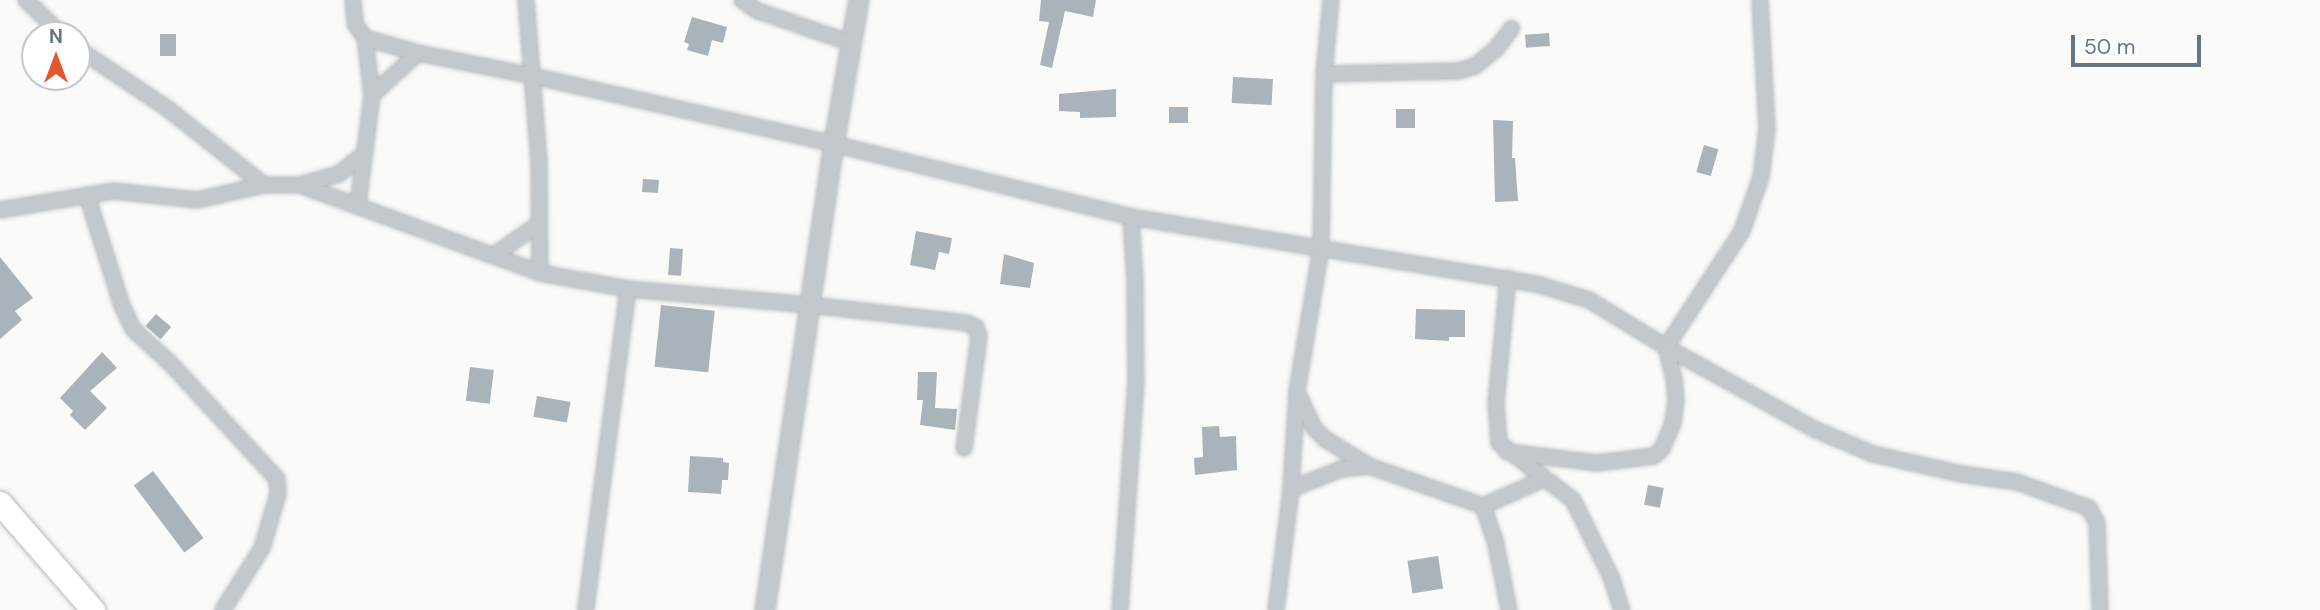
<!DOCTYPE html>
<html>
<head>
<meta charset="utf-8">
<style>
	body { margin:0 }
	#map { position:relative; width:2320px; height:610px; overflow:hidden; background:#fafaf8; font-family:"DM Sans",sans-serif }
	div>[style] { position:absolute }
	.building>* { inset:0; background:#aab3b9; transform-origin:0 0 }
	.roads { filter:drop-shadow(0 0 2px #b5babe) drop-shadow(0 0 2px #b5babe) }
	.minor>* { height:14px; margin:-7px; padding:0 7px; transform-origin:7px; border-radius:7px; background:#c3c8cc }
	.tertiary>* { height:18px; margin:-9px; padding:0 9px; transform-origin:9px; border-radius:9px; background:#c3c8cc }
	.primary>* { height:23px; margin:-11.5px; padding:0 11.5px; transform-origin:11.5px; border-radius:11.5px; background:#fff }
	span { translate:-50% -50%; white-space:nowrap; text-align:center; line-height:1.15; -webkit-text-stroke:7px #fff; paint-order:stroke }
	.north { position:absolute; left:21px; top:21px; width:70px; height:70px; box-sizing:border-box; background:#fff; border:2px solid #c1c8cd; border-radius:50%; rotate:0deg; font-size:19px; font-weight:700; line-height:28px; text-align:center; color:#657683 }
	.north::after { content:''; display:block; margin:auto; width:24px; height:32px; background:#e4572e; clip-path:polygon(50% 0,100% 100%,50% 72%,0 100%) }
	.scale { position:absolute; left:2071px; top:35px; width:130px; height:32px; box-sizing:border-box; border:4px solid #657683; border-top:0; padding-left:9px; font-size:21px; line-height:24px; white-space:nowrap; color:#657683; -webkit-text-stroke:5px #fff; paint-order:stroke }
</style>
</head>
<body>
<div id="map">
	<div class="building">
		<i style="clip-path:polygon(1041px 0,1096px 0,1093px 17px,1065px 11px,1052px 68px,1040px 65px,1049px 22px,1039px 21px)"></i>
		<i style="clip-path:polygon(692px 17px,727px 27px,723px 43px,712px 40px,708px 56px,687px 50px,689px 44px,684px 42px)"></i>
		<i style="left:1549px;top:33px;width:13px;height:24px;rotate:86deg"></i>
		<i style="left:176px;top:34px;width:22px;height:16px;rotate:90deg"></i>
		<i style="left:1233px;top:77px;width:40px;height:26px;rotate:3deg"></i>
		<i style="clip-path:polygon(1116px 89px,1116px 117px,1080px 118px,1080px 112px,1059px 111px,1059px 94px)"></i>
		<i style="left:1169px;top:107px;width:19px;height:16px"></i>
		<i style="left:1396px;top:109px;width:19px;height:19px"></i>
		<i style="clip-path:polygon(1493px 120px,1513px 121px,1512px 158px,1515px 158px,1518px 201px,1495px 202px)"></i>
		<i style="left:1704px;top:145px;width:15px;height:28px;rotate:16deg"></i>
		<i style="left:643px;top:179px;width:16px;height:13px;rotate:4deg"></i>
		<i style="clip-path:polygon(916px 231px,952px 238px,949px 254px,939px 252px,935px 270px,910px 265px)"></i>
		<i style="left:670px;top:248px;width:13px;height:27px;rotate:4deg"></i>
		<i style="clip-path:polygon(1004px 254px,1034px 263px,1030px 288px,1000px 284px)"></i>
		<i style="clip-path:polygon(0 257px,33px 298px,15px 311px,22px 320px,0 339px)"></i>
		<i style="left:661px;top:305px;width:54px;height:62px;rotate:6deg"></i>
		<i style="clip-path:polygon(1416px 309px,1465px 310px,1465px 337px,1449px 337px,1449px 341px,1415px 339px)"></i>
		<i style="left:156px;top:314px;width:20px;height:16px;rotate:41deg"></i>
		<i style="clip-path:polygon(102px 352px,117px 368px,90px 391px,107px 408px,85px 430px,70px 415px,73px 411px,60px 398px)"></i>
		<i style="left:470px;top:367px;width:24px;height:34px;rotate:7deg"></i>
		<i style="clip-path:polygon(918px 372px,937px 372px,935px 408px,957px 409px,955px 430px,920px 425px,923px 400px,917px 400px)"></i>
		<i style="left:537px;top:396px;width:34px;height:21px;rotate:10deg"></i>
		<i style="clip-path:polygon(1219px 426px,1220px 437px,1236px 436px,1237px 470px,1195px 475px,1194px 458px,1203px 457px,1202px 427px)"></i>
		<i style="clip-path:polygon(690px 456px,723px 458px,723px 462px,729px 463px,728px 480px,722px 480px,721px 494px,688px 492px)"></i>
		<i style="left:153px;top:471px;width:84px;height:24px;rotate:53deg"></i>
		<i style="left:1648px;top:485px;width:16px;height:20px;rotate:11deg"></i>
		<i style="left:1438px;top:556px;width:33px;height:31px;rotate:81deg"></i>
	</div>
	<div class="roads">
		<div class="minor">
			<i style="left:26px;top:0;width:50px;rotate:44.2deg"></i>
			<i style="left:353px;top:0;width:24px;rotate:85deg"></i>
			<i style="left:355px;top:24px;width:17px;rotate:54deg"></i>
			<i style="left:365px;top:38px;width:57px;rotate:83deg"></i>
			<i style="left:372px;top:95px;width:110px;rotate:97.3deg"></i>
			<i style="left:526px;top:0;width:163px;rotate:85.4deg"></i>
			<i style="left:539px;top:162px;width:111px;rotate:89.5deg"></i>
			<i style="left:742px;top:0;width:19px;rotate:35deg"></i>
			<i style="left:758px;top:11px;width:98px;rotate:19deg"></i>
			<i style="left:1760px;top:0;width:129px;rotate:86.9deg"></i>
			<i style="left:1767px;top:129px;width:48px;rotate:97.1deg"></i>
			<i style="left:1761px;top:177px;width:57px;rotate:109.4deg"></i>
			<i style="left:1742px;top:231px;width:139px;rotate:123.2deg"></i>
			<i style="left:1666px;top:347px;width:169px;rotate:29deg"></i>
			<i style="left:1814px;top:429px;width:64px;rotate:23deg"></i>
			<i style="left:1873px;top:454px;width:90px;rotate:12.8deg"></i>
			<i style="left:1961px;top:474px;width:57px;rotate:8.1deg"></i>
			<i style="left:2017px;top:482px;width:77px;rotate:19.9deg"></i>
			<i style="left:2089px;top:508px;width:17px;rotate:62deg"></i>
			<i style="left:2097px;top:523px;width:87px;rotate:88deg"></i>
			<i style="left:365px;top:38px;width:55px;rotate:15.8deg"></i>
			<i style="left:418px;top:53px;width:117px;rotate:11.3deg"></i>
			<i style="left:533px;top:76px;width:309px;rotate:12.7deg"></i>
			<i style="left:834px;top:144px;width:306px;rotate:13.8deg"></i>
			<i style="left:1131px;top:217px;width:411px;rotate:9.4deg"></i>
			<i style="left:1536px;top:284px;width:55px;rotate:16.8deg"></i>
			<i style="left:1589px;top:300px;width:90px;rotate:31.4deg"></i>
			<i style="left:1666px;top:347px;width:32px;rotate:76deg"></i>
			<i style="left:1674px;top:378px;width:23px;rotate:85deg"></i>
			<i style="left:1676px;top:401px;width:22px;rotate:98deg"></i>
			<i style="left:1673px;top:423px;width:28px;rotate:113deg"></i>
			<i style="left:1662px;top:449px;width:11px;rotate:139deg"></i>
			<i style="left:1654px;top:456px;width:57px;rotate:173deg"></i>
			<i style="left:1597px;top:463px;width:91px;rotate:-173deg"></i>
			<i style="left:77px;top:48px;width:110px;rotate:33.8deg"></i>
			<i style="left:168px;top:109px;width:122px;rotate:38.4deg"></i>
			<i style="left:1324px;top:74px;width:134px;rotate:-1.3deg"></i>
			<i style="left:1458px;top:71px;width:18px;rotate:-16deg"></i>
			<i style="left:1475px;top:66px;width:27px;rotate:-39deg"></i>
			<i style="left:1496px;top:49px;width:26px;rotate:-53deg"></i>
			<i style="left:372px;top:95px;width:62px;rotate:-42.4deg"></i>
			<i style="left:300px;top:185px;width:41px;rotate:-15.8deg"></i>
			<i style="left:339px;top:174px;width:33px;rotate:-39deg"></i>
			<i style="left:87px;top:195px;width:116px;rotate:72.5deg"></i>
			<i style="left:122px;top:306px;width:25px;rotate:64deg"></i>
			<i style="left:133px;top:329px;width:50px;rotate:42.6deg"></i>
			<i style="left:170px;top:363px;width:158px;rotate:47.3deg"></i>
			<i style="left:277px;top:479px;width:15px;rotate:86deg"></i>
			<i style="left:278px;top:494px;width:56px;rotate:106.5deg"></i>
			<i style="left:262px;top:548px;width:73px;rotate:122.2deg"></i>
			<i style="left:0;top:210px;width:116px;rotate:-9.5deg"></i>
			<i style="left:114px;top:191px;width:83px;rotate:6.2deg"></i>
			<i style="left:197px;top:200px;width:69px;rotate:-12.6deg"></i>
			<i style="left:264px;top:185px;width:36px"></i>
			<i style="left:300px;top:185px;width:256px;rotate:20.1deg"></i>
			<i style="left:540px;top:273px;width:89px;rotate:10.3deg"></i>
			<i style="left:628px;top:289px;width:324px;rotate:97.5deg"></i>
			<i style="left:493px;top:256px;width:57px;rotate:-35.1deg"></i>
			<i style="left:1508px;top:278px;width:126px;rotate:95.5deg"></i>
			<i style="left:1496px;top:403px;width:40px;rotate:85.7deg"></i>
			<i style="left:1499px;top:443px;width:93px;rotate:37.6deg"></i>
			<i style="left:1573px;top:500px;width:86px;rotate:63.7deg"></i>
			<i style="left:1611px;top:577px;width:35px;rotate:72deg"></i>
			<i style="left:628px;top:289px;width:183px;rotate:5deg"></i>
			<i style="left:810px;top:305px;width:158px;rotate:6.5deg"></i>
			<i style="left:967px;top:323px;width:10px;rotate:24deg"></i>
			<i style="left:976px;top:327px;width:9px;rotate:72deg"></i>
			<i style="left:979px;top:336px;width:113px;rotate:97.6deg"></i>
			<i style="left:1299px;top:396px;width:35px;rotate:65deg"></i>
			<i style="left:1314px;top:428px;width:16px;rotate:45deg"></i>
			<i style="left:1325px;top:439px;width:52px;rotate:31.5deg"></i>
			<i style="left:1291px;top:489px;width:54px;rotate:-21.8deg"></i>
			<i style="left:1341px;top:469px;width:28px;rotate:-6deg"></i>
			<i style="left:1369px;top:466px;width:121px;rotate:19.3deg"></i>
			<i style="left:1483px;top:506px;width:67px;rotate:-23.9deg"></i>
			<i style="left:1483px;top:506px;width:36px;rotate:71deg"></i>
			<i style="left:1495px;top:540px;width:71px;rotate:78.7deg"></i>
			<i style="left:1120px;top:610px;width:228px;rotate:-86deg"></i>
			<i style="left:1136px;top:383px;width:102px;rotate:-90.6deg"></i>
			<i style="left:1135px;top:281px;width:64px;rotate:-93.6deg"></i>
			<i style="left:1276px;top:610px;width:122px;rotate:-82.9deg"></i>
			<i style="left:1291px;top:489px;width:98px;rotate:-86.5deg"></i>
			<i style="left:1297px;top:391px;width:146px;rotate:-80.5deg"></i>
			<i style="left:1321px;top:247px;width:173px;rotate:-89deg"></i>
			<i style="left:1324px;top:74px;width:74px;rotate:-84.6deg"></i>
		</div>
		<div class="tertiary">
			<i style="left:765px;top:610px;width:471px;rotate:-81.6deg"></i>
			<i style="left:834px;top:144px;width:146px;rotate:-80.2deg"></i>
		</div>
		<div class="primary">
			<i style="left:0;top:503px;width:142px;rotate:49deg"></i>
		</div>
	</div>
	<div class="north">N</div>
	<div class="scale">50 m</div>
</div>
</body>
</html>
